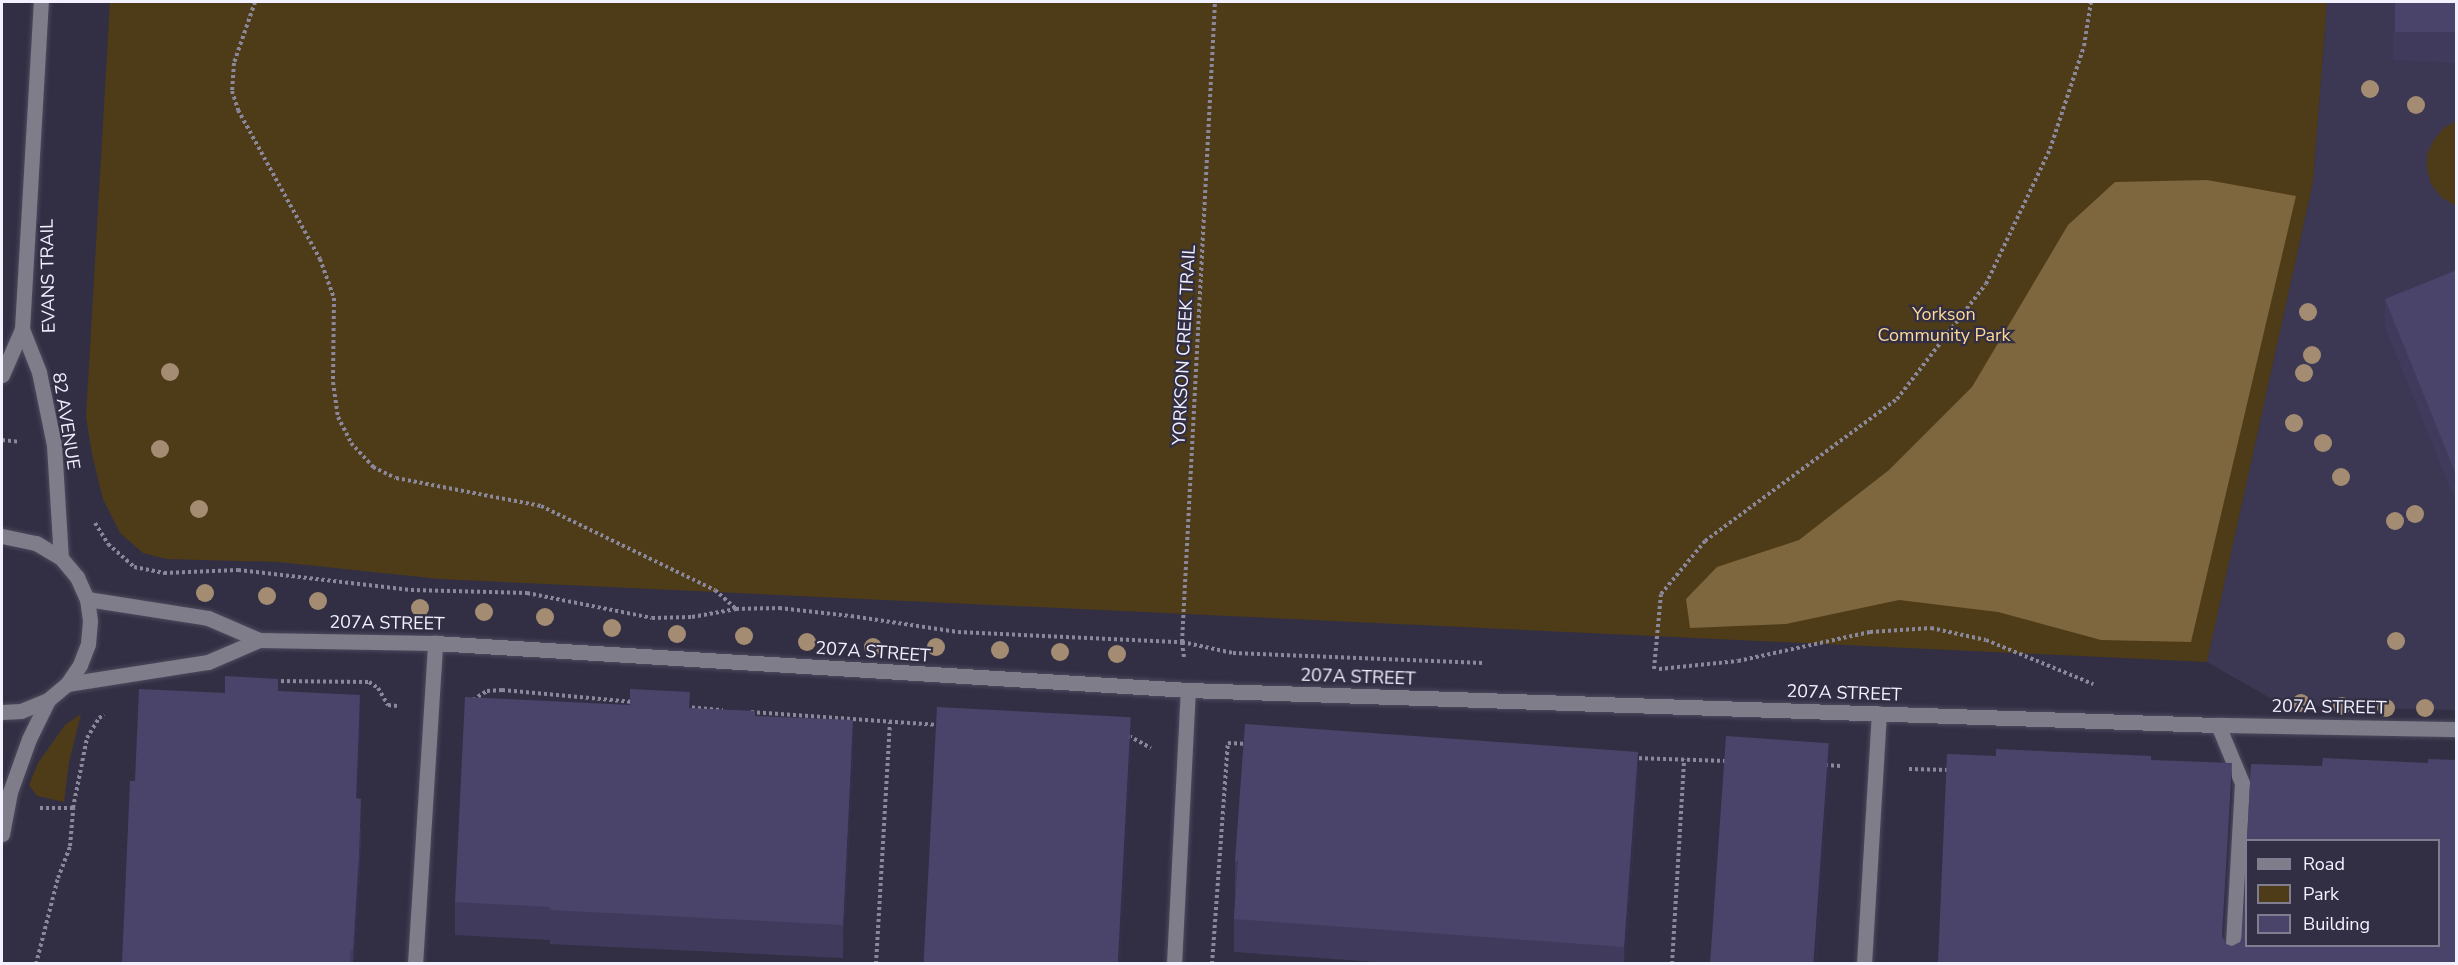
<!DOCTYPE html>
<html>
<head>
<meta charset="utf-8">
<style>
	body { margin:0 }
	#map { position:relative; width:2458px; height:965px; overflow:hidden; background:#322f44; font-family:"Nunito Sans",sans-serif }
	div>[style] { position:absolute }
	.built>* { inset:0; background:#3c3853 }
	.green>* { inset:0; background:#4e3b18 }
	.forest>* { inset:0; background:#7e663e }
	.path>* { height:4px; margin-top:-2px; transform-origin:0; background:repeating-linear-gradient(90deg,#8a889a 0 3px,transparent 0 6px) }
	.roads { filter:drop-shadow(0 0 2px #4d4a5e) drop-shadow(0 0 2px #4d4a5e) }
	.minor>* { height:15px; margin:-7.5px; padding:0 7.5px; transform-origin:7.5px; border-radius:7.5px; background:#7f7d89 }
	.trees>* { width:18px; height:18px; margin:-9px; border-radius:50%; background:#a38c71 }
	.wall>* { inset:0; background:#403a5c }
	.shaded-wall>* { inset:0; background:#34304b }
	.building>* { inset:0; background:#4a446b; transform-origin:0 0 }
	span { translate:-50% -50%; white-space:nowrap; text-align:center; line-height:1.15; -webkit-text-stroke:4.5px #322f44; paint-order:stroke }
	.street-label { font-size:18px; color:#f2f1ff }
	.park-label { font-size:18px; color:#ffd895 }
	.frame { position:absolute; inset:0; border:3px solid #f2f1ff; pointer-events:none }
	.legend { position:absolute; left:2245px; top:839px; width:195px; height:108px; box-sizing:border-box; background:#322f44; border:2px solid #7f7d8f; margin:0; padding:8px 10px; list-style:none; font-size:18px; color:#f2f1ff }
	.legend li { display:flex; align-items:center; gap:12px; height:30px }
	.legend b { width:30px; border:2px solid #7f7d8f }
</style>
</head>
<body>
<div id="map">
	<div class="built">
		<i style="clip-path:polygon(2327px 2px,2456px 2px,2456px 710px,2284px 706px,2207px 662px,2313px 182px)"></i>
	</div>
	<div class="green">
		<i style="clip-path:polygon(110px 2px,2327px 2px,2313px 182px,2207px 662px,439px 579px,278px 562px,166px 559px,143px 553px,120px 533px,103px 499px,92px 454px,86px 417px)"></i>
		<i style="clip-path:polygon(2456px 121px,2456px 206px,2441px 197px,2431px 184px,2427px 169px,2427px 154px,2434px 140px,2444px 128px)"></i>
		<i style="clip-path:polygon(81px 714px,69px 762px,64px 802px,37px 796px,29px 785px,38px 763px,65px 725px)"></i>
	</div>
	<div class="forest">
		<i style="clip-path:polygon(2207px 180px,2296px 196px,2191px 642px,2101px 640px,1998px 612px,1899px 600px,1786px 624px,1690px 628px,1686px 599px,1717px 567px,1799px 540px,1889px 470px,1972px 387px,2068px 225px,2115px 182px)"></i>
	</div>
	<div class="path">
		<i style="left:255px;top:2px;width:65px;rotate:109deg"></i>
		<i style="left:234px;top:63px;width:28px;rotate:94deg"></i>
		<i style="left:232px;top:91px;width:20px;rotate:72deg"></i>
		<i style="left:238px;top:110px;width:170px;rotate:61.2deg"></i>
		<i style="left:320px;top:259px;width:41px;rotate:70.3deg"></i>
		<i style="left:334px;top:298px;width:84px;rotate:90.7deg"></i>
		<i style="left:333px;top:382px;width:35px;rotate:82deg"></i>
		<i style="left:338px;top:417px;width:29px;rotate:63deg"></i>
		<i style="left:351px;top:443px;width:33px;rotate:47deg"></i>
		<i style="left:373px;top:467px;width:25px;rotate:26deg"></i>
		<i style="left:396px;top:478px;width:148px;rotate:10.9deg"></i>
		<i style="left:541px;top:506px;width:193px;rotate:25.8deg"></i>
		<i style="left:715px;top:590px;width:28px;rotate:42deg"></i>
		<i style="left:2px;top:440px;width:18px;rotate:6deg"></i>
		<i style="left:95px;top:523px;width:25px;rotate:58deg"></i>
		<i style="left:108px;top:544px;width:35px;rotate:41deg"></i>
		<i style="left:134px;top:567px;width:31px;rotate:11deg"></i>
		<i style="left:164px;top:573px;width:74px;rotate:-2.3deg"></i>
		<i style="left:238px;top:570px;width:174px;rotate:6.6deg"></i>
		<i style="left:411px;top:590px;width:116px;rotate:1.5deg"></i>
		<i style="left:527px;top:593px;width:127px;rotate:11.3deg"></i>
		<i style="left:652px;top:618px;width:40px;rotate:-1.4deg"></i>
		<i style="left:692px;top:617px;width:45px;rotate:-10.3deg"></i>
		<i style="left:736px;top:609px;width:43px;rotate:-1.3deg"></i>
		<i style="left:779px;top:608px;width:72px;rotate:6.3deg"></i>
		<i style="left:851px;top:616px;width:108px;rotate:8.5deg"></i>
		<i style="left:958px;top:632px;width:224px;rotate:2.6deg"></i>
		<i style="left:1182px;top:642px;width:52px;rotate:12.2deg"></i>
		<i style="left:1233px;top:653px;width:250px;rotate:2.3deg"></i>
		<i style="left:1184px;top:657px;width:15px;rotate:-98deg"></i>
		<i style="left:1182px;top:642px;width:641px;rotate:-87.05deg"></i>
		<i style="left:1654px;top:669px;width:75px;rotate:-84.7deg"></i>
		<i style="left:1661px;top:594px;width:69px;rotate:-50.3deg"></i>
		<i style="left:1705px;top:541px;width:239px;rotate:-36.5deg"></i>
		<i style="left:1897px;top:399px;width:145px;rotate:-52.3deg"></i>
		<i style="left:1986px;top:284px;width:149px;rotate:-64.6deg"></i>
		<i style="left:2050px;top:149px;width:108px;rotate:-71.7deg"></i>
		<i style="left:2084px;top:46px;width:45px;rotate:-81deg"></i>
		<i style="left:1659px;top:669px;width:79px;rotate:-5.8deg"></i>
		<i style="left:1738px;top:661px;width:135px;rotate:-12.4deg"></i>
		<i style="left:1870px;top:632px;width:61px;rotate:-3.8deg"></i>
		<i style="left:1931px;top:628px;width:56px;rotate:12.3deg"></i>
		<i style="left:1986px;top:640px;width:116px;rotate:22.4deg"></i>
		<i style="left:275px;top:681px;width:94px;rotate:0.6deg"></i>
		<i style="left:369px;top:682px;width:11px;rotate:34deg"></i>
		<i style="left:378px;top:688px;width:20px;rotate:60deg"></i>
		<i style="left:388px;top:705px;width:9px;rotate:6deg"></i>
		<i style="left:473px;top:700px;width:17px;rotate:-33deg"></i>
		<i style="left:487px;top:691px;width:15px;rotate:-4deg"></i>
		<i style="left:502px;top:690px;width:132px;rotate:5.2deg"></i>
		<i style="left:686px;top:707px;width:37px;rotate:5deg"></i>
		<i style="left:751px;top:712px;width:188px;rotate:4deg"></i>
		<i style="left:1129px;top:736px;width:25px;rotate:29deg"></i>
		<i style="left:1633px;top:758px;width:94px;rotate:1.8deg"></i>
		<i style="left:1825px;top:765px;width:16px;rotate:4deg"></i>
		<i style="left:1909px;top:769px;width:40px;rotate:1.4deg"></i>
		<i style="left:40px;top:808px;width:33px"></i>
		<i style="left:36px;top:964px;width:89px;rotate:-75.7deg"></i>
		<i style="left:58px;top:878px;width:34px;rotate:-69deg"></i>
		<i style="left:70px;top:846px;width:38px;rotate:-85deg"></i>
		<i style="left:73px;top:808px;width:71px;rotate:-78.7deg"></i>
		<i style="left:87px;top:738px;width:23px;rotate:-59deg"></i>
		<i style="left:99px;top:718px;width:6px;rotate:-31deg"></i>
		<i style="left:876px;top:964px;width:242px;rotate:-86.7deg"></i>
		<i style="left:1212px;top:964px;width:222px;rotate:-85.9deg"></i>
		<i style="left:1228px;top:743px;width:20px;rotate:3deg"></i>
		<i style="left:1672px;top:964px;width:205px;rotate:-86.6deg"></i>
	</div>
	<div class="roads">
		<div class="minor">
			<i style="left:22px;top:329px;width:46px;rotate:68.4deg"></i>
			<i style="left:39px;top:372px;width:75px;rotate:78.4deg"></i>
			<i style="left:54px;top:445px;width:113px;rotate:86.5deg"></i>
			<i style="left:2px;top:375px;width:50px;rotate:-66.5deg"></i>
			<i style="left:22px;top:329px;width:328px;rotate:-86.7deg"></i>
			<i style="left:2px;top:536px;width:35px;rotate:12deg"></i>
			<i style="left:36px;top:543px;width:29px;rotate:31deg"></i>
			<i style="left:61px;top:558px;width:25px;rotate:50deg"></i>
			<i style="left:77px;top:577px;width:24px;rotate:66deg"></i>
			<i style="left:87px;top:599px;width:22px;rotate:82deg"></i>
			<i style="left:90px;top:621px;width:23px;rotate:95deg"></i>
			<i style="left:88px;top:644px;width:22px;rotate:111deg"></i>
			<i style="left:80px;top:665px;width:23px;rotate:124deg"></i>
			<i style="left:67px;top:684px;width:25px;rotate:140deg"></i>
			<i style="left:48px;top:700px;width:29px;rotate:158deg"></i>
			<i style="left:21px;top:711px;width:19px;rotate:177deg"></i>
			<i style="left:87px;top:599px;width:122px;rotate:8.9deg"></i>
			<i style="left:208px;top:618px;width:56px;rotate:23.3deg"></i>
			<i style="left:259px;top:640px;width:176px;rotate:1deg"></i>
			<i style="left:435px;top:643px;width:754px;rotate:3.57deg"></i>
			<i style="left:1188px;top:690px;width:1031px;rotate:1.95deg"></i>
			<i style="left:2218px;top:725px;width:238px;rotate:1deg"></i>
			<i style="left:67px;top:684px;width:143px;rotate:-8.9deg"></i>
			<i style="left:208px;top:662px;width:56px;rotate:-23.3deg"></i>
			<i style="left:2218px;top:725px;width:63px;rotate:67.5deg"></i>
			<i style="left:2242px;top:783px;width:181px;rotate:93.2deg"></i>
			<i style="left:2px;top:834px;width:43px;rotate:-79.2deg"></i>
			<i style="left:10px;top:792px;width:56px;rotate:-70.3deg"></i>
			<i style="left:29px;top:739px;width:43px;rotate:-64deg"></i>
			<i style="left:415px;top:964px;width:322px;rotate:-86.4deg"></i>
			<i style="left:1174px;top:964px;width:274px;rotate:-87.1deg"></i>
			<i style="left:1864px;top:964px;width:251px;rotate:-86.6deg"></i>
		</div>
	</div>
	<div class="trees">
		<i style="left:2370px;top:89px"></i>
		<i style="left:2416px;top:105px"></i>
		<i style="left:2308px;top:312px"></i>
		<i style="left:2312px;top:355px"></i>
		<i style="left:170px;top:372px"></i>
		<i style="left:2304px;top:373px"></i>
		<i style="left:2294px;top:423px"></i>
		<i style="left:2323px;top:443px"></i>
		<i style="left:160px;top:449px"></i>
		<i style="left:2341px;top:477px"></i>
		<i style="left:199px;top:509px"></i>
		<i style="left:2415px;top:514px"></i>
		<i style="left:2395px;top:521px"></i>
		<i style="left:205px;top:593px"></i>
		<i style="left:267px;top:596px"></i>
		<i style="left:318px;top:601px"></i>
		<i style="left:420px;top:608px"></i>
		<i style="left:484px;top:612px"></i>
		<i style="left:545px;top:617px"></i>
		<i style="left:612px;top:628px"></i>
		<i style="left:677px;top:634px"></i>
		<i style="left:744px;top:636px"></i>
		<i style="left:2396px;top:641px"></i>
		<i style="left:807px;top:642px"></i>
		<i style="left:873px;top:647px"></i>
		<i style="left:936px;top:647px"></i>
		<i style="left:1000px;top:650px"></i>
		<i style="left:1060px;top:652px"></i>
		<i style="left:1117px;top:654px"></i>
		<i style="left:2301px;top:703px"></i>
		<i style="left:2342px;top:706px"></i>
		<i style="left:2386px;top:708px"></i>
		<i style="left:2425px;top:708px"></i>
	</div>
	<div class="wall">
		<i style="clip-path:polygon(2457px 2px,2457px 63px,2393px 60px,2393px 32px)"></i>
		<i style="clip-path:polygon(2457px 270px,2457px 505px,2385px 327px,2385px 299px)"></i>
		<i style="clip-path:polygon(278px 691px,360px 728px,357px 798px,361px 832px,359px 891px,354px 963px,122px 963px,135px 781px)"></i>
		<i style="clip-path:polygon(690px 708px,755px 716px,853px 754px,843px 958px,550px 944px,550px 940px,455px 935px,455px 902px)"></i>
		<i style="clip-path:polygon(1638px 786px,1625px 963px,1390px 963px,1234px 952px,1234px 919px,1235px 894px,1235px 861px)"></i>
	</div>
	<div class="shaded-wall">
		<i style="clip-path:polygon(360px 695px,360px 728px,356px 832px,356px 798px)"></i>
		<i style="clip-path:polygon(1131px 717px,1131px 751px,1121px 963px,1119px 963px)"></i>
		<i style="clip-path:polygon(853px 720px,853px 754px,843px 958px,843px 925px)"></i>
		<i style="clip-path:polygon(1829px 743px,1829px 775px,1817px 963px,1815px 963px)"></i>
		<i style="clip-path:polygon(1638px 752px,1638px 786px,1625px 963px,1624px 963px,1624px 947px)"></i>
		<i style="clip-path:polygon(2232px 763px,2232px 791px,2222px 963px,2222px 936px)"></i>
		<i style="clip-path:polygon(361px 799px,359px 891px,354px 963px,353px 963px)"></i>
	</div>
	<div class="building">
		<i style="left:2395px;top:2px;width:62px;height:30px"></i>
		<i style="clip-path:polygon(2457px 270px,2457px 477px,2385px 299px)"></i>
		<i style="clip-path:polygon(225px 676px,278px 679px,278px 691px,360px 695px,356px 798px,361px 799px,359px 857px,353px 950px,351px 950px,350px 963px,122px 963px,130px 781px,135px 781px,139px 689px,225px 693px)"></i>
		<i style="clip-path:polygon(630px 689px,690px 692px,689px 708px,755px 711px,755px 716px,853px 720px,843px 925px,550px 910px,550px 907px,455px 902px,465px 697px,630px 705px)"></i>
		<i style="left:937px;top:707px;width:194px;height:256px;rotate:3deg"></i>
		<i style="clip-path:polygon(1245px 724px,1638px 752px,1624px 947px,1234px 919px,1238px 861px,1235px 861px)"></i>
		<i style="left:1726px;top:736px;width:103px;height:227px;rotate:4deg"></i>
		<i style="clip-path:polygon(1996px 749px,2151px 756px,2151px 760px,2232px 763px,2222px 936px,2226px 944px,2232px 946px,2240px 942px,2242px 937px,2247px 850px,2247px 945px,2439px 945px,2439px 840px,2247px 840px,2251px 764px,2322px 766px,2323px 758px,2428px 763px,2428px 759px,2457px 760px,2457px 963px,1938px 963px,1947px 754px,1996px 756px)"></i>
	</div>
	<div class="street-label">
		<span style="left:48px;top:276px;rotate:-91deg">EVANS TRAIL</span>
		<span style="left:1184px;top:345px;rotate:-87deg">YORKSON CREEK TRAIL</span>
		<span style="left:66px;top:421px;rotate:81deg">82 AVENUE</span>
		<span style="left:387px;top:623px;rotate:1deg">207A STREET</span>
		<span style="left:873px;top:652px;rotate:4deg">207A STREET</span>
		<span style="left:1358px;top:677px;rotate:2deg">207A STREET</span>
		<span style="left:1844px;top:693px;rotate:2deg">207A STREET</span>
		<span style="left:2329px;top:707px;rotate:1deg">207A STREET</span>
	</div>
	<div class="park-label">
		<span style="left:1944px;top:325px">Yorkson<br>Community Park</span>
	</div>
	<div class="frame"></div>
	<ul class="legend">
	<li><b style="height:8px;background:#7f7d89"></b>Road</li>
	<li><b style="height:16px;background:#4e3b18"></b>Park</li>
	<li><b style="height:16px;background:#4a446b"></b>Building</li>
	</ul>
</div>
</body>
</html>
